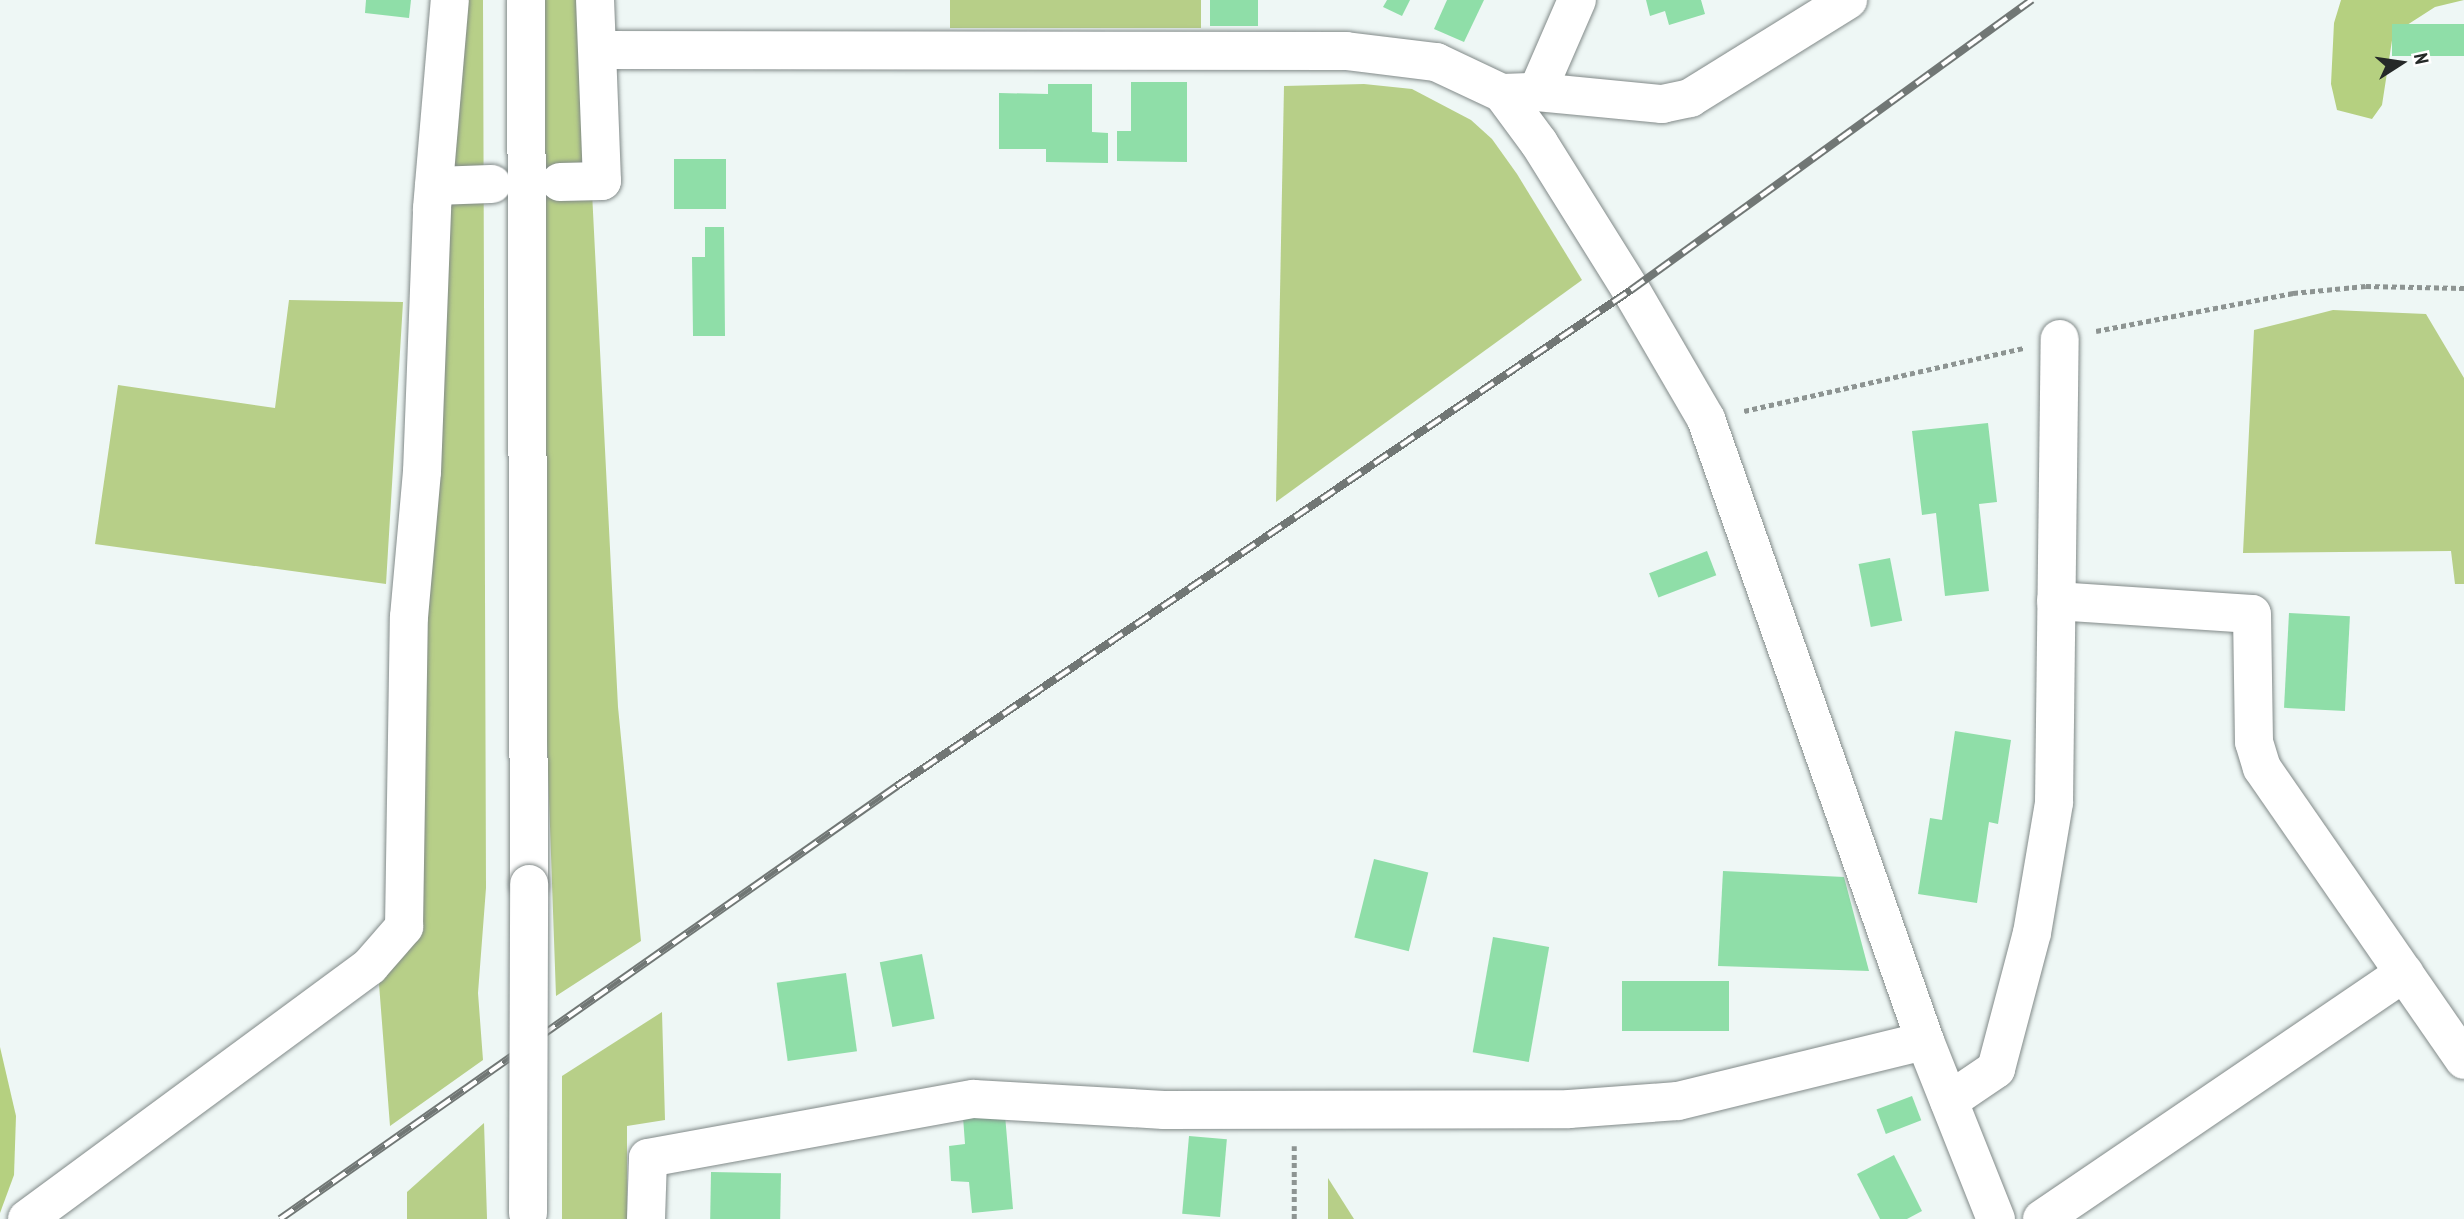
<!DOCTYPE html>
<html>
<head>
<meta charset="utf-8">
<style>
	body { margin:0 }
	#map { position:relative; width:2464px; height:1219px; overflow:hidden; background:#eef7f5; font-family:"PT Sans Narrow",sans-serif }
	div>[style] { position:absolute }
	.green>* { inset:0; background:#b7cf88; transform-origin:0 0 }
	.forest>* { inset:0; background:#b5d080 }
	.building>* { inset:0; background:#8fdea8; transform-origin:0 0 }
	.path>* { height:4.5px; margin-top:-2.25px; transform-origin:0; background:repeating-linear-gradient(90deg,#8d9492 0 5px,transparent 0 8.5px) }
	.roads { filter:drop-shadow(0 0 2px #828a89) drop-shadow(0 0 2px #828a89) }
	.minor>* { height:38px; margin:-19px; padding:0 19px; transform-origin:19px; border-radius:19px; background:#fff }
	.tertiary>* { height:38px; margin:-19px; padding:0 19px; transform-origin:19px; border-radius:19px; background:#fff }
	.rail>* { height:8px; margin-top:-4px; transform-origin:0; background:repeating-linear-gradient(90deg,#fff 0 16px,#717775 0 32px); box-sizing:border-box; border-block:2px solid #717775 }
	.bridges { filter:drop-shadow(0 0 2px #828a89) drop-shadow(0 0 2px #828a89) }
	.tertiary-bridge>* { height:38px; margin:-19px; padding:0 19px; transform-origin:19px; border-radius:19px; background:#fff }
	span { translate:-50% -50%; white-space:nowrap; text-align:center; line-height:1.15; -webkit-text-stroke:5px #fff; paint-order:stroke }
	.north { position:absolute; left:2366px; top:28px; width:70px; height:70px; -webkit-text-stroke:5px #fff; paint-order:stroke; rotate:78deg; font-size:19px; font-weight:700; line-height:28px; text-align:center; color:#252928 }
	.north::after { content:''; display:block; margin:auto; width:24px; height:32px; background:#252928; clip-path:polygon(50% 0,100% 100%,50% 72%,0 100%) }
</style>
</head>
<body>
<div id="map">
	<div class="green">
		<i style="clip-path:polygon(462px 0,483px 0,486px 888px,478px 993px,483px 1060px,390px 1126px,379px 984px,411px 945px,418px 634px)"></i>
		<i style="clip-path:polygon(543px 0,581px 0,591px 168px,543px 171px)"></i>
		<i style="left:950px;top:0;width:251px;height:28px"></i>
		<i style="clip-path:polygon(1364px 84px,1412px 89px,1471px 120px,1492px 139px,1517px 174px,1582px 280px,1276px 502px,1284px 86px)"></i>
		<i style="clip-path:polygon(545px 191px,592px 192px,618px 707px,641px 941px,556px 996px,547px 741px)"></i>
		<i style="clip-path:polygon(289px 300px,403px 302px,386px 584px,95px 544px,118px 385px,275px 408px)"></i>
		<i style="clip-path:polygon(2333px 310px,2426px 314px,2464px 378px,2464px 584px,2455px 584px,2451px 551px,2243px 553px,2254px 330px)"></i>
		<i style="clip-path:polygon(662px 1012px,665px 1120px,627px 1126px,627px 1219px,562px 1219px,562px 1076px)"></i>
		<i style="clip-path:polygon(484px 1123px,487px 1219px,407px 1219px,407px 1192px)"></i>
		<i style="clip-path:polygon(1328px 1178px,1354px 1219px,1328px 1219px)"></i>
	</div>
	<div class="forest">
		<i style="clip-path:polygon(2341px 0,2464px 0,2435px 7px,2393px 34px,2382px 105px,2372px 119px,2337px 110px,2331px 84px,2334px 23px)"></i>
		<i style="clip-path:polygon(0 1047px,16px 1116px,14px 1175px,0 1213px)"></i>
	</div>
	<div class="building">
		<i style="clip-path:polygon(366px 0,411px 0,409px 18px,365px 13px)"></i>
		<i style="left:1210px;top:0;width:48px;height:26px"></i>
		<i style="clip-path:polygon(1387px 0,1410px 0,1402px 16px,1383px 7px)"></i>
		<i style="clip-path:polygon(1447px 0,1484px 0,1464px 42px,1434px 29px)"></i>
		<i style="clip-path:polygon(1646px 0,1701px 0,1705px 14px,1669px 25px,1665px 11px,1650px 16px)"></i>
		<i style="left:2464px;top:24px;width:32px;height:72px;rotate:90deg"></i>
		<i style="clip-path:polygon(1131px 82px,1187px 82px,1187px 162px,1117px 161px,1117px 131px,1131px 131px)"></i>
		<i style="clip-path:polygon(1048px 84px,1092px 84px,1092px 132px,1108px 133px,1108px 163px,1046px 162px,1046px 149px,999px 149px,999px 93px,1048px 94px)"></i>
		<i style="left:674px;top:159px;width:52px;height:50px"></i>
		<i style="clip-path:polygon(705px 227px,724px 227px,725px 336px,693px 336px,692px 257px,705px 257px)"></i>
		<i style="clip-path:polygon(1988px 423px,1997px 502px,1979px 504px,1989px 591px,1945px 596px,1936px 513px,1922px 515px,1912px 431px)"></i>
		<i style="left:1707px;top:551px;width:26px;height:62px;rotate:69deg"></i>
		<i style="left:1890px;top:558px;width:64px;height:32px;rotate:79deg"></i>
		<i style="left:2289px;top:613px;width:61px;height:95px;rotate:3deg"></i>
		<i style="clip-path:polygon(1955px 731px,2011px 740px,1998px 824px,1989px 822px,1977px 903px,1918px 894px,1930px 818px,1942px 820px)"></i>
		<i style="left:1374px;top:859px;width:56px;height:81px;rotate:14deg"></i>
		<i style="clip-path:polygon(1723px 871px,1844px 877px,1869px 971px,1718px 966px)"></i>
		<i style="left:1493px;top:937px;width:57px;height:117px;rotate:10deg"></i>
		<i style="left:922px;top:954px;width:66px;height:43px;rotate:79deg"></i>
		<i style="left:846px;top:973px;width:79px;height:70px;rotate:82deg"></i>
		<i style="left:1622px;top:981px;width:107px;height:50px"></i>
		<i style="left:1912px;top:1096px;width:26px;height:38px;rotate:69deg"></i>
		<i style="clip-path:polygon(1005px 1115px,1013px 1209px,972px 1213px,969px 1182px,951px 1181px,949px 1146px,965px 1144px,963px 1117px)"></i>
		<i style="left:1189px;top:1136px;width:38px;height:78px;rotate:5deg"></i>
		<i style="clip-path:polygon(1894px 1155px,1922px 1211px,1907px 1219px,1880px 1219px,1857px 1174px)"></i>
		<i style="left:711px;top:1172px;width:70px;height:47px;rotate:1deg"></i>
	</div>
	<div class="path">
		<i style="left:2096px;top:331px;width:201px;rotate:-10.9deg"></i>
		<i style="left:2293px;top:293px;width:73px;rotate:-5.5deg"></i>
		<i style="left:2366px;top:286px;width:98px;rotate:1.2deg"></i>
		<i style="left:1744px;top:411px;width:286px;rotate:-12.7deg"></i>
		<i style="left:1294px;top:1219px;width:73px;rotate:-90deg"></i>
	</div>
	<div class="roads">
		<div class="minor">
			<i style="left:599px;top:50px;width:747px;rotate:0.08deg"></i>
			<i style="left:1346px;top:51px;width:91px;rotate:7deg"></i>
			<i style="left:1436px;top:62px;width:73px;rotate:25.2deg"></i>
			<i style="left:1502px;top:93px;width:62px;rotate:53.5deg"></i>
			<i style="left:1539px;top:143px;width:173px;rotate:58deg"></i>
			<i style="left:1631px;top:290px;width:149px;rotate:59.8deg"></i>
			<i style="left:1706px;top:419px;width:659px;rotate:70.6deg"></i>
			<i style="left:1925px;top:1041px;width:192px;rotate:68.3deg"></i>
			<i style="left:1537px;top:92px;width:100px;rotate:-66.5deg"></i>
			<i style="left:1502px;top:93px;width:35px;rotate:-2deg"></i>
			<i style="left:1537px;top:92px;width:126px;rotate:5.5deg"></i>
			<i style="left:1662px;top:104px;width:29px;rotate:-12deg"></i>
			<i style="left:1690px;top:98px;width:186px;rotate:-31.8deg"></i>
			<i style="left:560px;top:182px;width:42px;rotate:-1.4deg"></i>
			<i style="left:602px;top:181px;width:181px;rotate:-92.2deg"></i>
			<i style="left:434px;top:186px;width:58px;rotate:-2deg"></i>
			<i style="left:2056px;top:601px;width:196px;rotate:3.8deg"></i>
			<i style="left:2252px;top:614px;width:128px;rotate:89.1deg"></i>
			<i style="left:2254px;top:742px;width:27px;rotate:73deg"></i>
			<i style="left:2262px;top:768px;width:355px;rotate:55.3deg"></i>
			<i style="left:1949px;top:1101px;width:57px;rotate:-34.2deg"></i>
			<i style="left:1996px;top:1069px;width:141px;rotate:-75.2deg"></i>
			<i style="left:2032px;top:933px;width:132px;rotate:-80.4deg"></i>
			<i style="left:2054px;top:803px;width:464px;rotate:-89.3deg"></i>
			<i style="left:27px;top:1219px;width:426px;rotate:-36.4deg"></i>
			<i style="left:370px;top:966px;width:52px;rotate:-48.9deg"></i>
			<i style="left:404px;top:927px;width:310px;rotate:-89.1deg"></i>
			<i style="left:409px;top:617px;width:146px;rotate:-84.9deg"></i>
			<i style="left:422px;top:472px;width:264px;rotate:-87.8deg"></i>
			<i style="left:432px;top:208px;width:209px;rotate:-85.1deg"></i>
			<i style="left:646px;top:1219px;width:61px;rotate:-88.1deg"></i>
			<i style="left:648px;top:1158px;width:331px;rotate:-10.3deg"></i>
			<i style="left:974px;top:1099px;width:190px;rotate:3.3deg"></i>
			<i style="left:1164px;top:1110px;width:405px;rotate:-0.1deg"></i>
			<i style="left:1569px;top:1109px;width:109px;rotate:-4.2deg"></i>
			<i style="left:1678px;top:1101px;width:254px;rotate:-13.7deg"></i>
			<i style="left:2042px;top:1219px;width:438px;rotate:-34.2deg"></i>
		</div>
		<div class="tertiary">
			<i style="left:526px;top:0;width:884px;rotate:89.81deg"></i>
		</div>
	</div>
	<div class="rail">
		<i style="left:280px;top:1219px;width:754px;rotate:-35.06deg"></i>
		<i style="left:897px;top:786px;width:886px;rotate:-34.05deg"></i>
		<i style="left:1631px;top:290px;width:495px;rotate:-35.9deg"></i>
	</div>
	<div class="bridges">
		<div class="tertiary-bridge">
			<i style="left:528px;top:1213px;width:329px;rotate:-89.8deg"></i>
		</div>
	</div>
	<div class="north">N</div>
</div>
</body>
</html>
